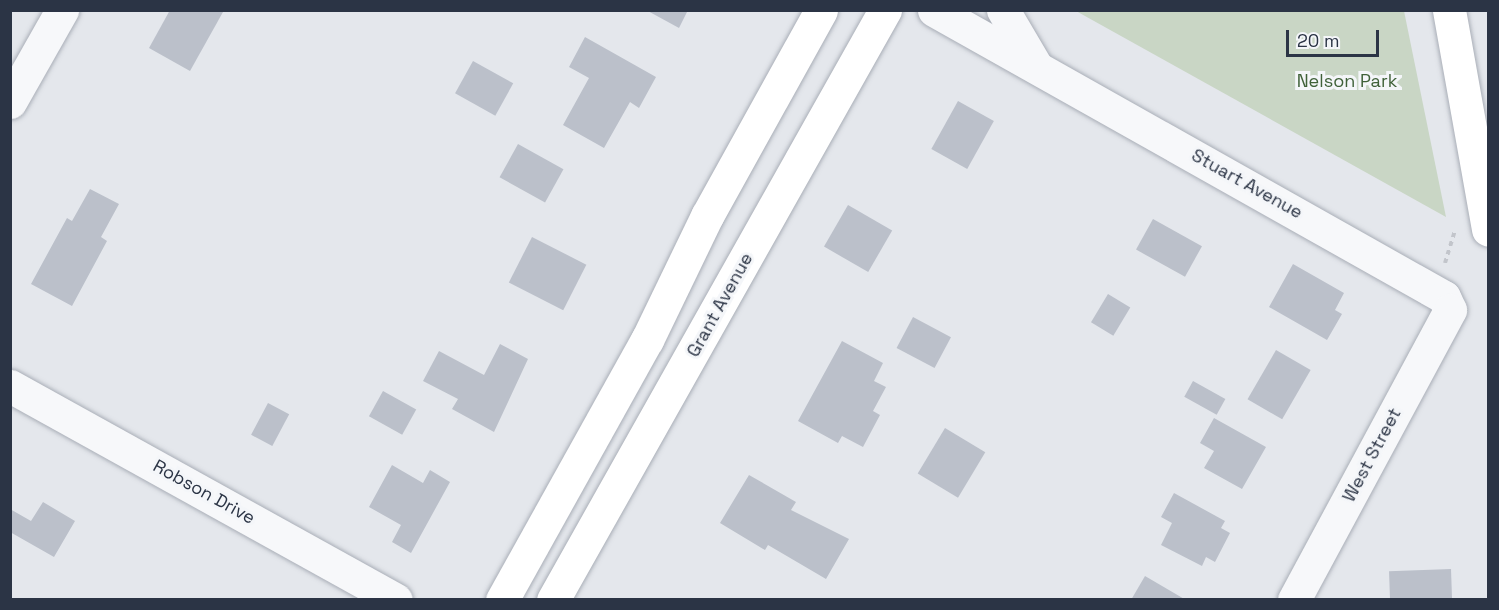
<!DOCTYPE html>
<html>
<head>
<meta charset="utf-8">
<style>
	body { margin:0 }
	#map { position:relative; width:1499px; height:610px; overflow:hidden; background:#e4e7ec; font-family:"Space Grotesk",sans-serif }
	div>[style] { position:absolute }
	.green>* { inset:0; background:#c9d6c5 }
	.building>* { inset:0; background:#bbc0ca; transform-origin:0 0 }
	.path>* { height:4px; margin-top:-2px; transform-origin:0; background:repeating-linear-gradient(90deg,#c2c5cb 0 4.5px,transparent 0 9px) }
	.roads { filter:drop-shadow(0 0 2px #a9aeb7) drop-shadow(0 0 2px #a9aeb7) }
	.minor>* { height:33px; margin:-16.5px; padding:0 16.5px; transform-origin:16.5px; border-radius:16.5px; background:#f7f8fa }
	.primary>* { height:33px; margin:-16.5px; padding:0 16.5px; transform-origin:16.5px; border-radius:16.5px; background:#fff }
	span { translate:-50% -50%; white-space:nowrap; text-align:center; line-height:1.15; -webkit-text-stroke:6px #f4f6f9; paint-order:stroke }
	.park-label { font-size:18px; color:#3f6138 }
	.street-label { font-size:18px; color:#2b3445 }
	.frame { position:absolute; inset:0; border:12px solid #2b3445; pointer-events:none }
	.scale { position:absolute; left:1286px; top:30px; width:93px; height:27px; box-sizing:border-box; border:3px solid #2b3445; border-top:0; padding-left:8px; font-size:18px; line-height:21px; white-space:nowrap; color:#2b3445; -webkit-text-stroke:4px #f4f6f9; paint-order:stroke }
</style>
</head>
<body>
<div id="map">
	<div class="green">
		<i style="clip-path:polygon(1076px 11px,1404px 11px,1446px 217px)"></i>
	</div>
	<div class="building">
		<i style="clip-path:polygon(170px 10px,223px 12px,190px 71px,149px 48px)"></i>
		<i style="clip-path:polygon(646px 10px,688px 10px,679px 28px)"></i>
		<i style="clip-path:polygon(585px 37px,656px 77px,639px 108px,630px 102px,604px 148px,563px 125px,589px 78px,569px 67px)"></i>
		<i style="left:473px;top:61px;width:46px;height:37px;rotate:29deg"></i>
		<i style="left:958px;top:101px;width:41px;height:55px;rotate:29deg"></i>
		<i style="left:518px;top:144px;width:52px;height:38px;rotate:29deg"></i>
		<i style="clip-path:polygon(90px 189px,119px 204px,101px 237px,107px 241px,72px 306px,31px 284px,67px 218px,72px 221px)"></i>
		<i style="left:848px;top:205px;width:51px;height:48px;rotate:30deg"></i>
		<i style="left:1153px;top:219px;width:56px;height:35px;rotate:29deg"></i>
		<i style="left:532px;top:237px;width:61px;height:51px;rotate:27deg"></i>
		<i style="clip-path:polygon(1293px 264px,1344px 293px,1335px 310px,1342px 314px,1327px 340px,1269px 307px)"></i>
		<i style="left:1108px;top:294px;width:26px;height:33px;rotate:31deg"></i>
		<i style="left:913px;top:317px;width:43px;height:35px;rotate:28deg"></i>
		<i style="clip-path:polygon(842px 341px,883px 363px,874px 381px,886px 387px,873px 411px,880px 415px,863px 447px,842px 436px,838px 443px,798px 421px)"></i>
		<i style="clip-path:polygon(500px 344px,528px 359px,494px 432px,452px 409px,458px 399px,423px 381px,439px 351px,484px 375px)"></i>
		<i style="left:1276px;top:350px;width:40px;height:57px;rotate:30deg"></i>
		<i style="left:1193px;top:381px;width:37px;height:18px;rotate:29deg"></i>
		<i style="left:383px;top:391px;width:38px;height:29px;rotate:29deg"></i>
		<i style="left:268px;top:403px;width:24px;height:36px;rotate:28deg"></i>
		<i style="clip-path:polygon(1214px 418px,1266px 447px,1242px 489px,1204px 468px,1214px 451px,1200px 443px)"></i>
		<i style="left:945px;top:428px;width:47px;height:53px;rotate:31deg"></i>
		<i style="clip-path:polygon(392px 465px,423px 483px,430px 470px,450px 482px,411px 553px,392px 542px,401px 525px,369px 507px)"></i>
		<i style="clip-path:polygon(749px 475px,796px 502px,791px 510px,849px 539px,826px 579px,768px 545px,765px 550px,720px 523px)"></i>
		<i style="clip-path:polygon(1174px 493px,1225px 521px,1221px 528px,1230px 533px,1215px 562px,1206px 557px,1202px 566px,1161px 545px,1172px 523px,1161px 517px)"></i>
		<i style="clip-path:polygon(43px 502px,75px 521px,54px 557px,10px 532px,10px 509px,31px 521px)"></i>
		<i style="left:1451px;top:569px;width:31px;height:62px;rotate:88deg"></i>
		<i style="clip-path:polygon(1145px 576px,1186px 600px,1131px 600px)"></i>
	</div>
	<div class="path">
		<i style="left:1445px;top:263px;width:34px;rotate:-73deg"></i>
	</div>
	<div class="roads">
		<div class="minor">
			<i style="left:934px;top:10px;width:585px;rotate:29.37deg"></i>
			<i style="left:1444px;top:297px;width:14px;rotate:65deg"></i>
			<i style="left:1450px;top:310px;width:329px;rotate:118.3deg"></i>
			<i style="left:1003px;top:10px;width:65px;rotate:59.5deg"></i>
			<i style="left:10px;top:102px;width:106px;rotate:-60.5deg"></i>
			<i style="left:10px;top:386px;width:441px;rotate:29deg"></i>
		</div>
		<div class="primary">
			<i style="left:1449px;top:10px;width:223px;rotate:79.9deg"></i>
			<i style="left:502px;top:600px;width:298px;rotate:-60.9deg"></i>
			<i style="left:647px;top:340px;width:138px;rotate:-64.2deg"></i>
			<i style="left:707px;top:216px;width:235px;rotate:-61deg"></i>
			<i style="left:553px;top:600px;width:677px;rotate:-60.63deg"></i>
		</div>
	</div>
	<div class="park-label">
		<span style="left:1347px;top:81px">Nelson Park</span>
	</div>
	<div class="street-label">
		<span style="left:1247px;top:184px;rotate:29deg">Stuart Avenue</span>
		<span style="left:720px;top:305px;rotate:-61deg">Grant Avenue</span>
		<span style="left:1372px;top:455px;rotate:-62deg">West Street</span>
		<span style="left:204px;top:492px;rotate:29deg">Robson Drive</span>
	</div>
	<div class="frame"></div>
	<div class="scale">20 m</div>
</div>
</body>
</html>
